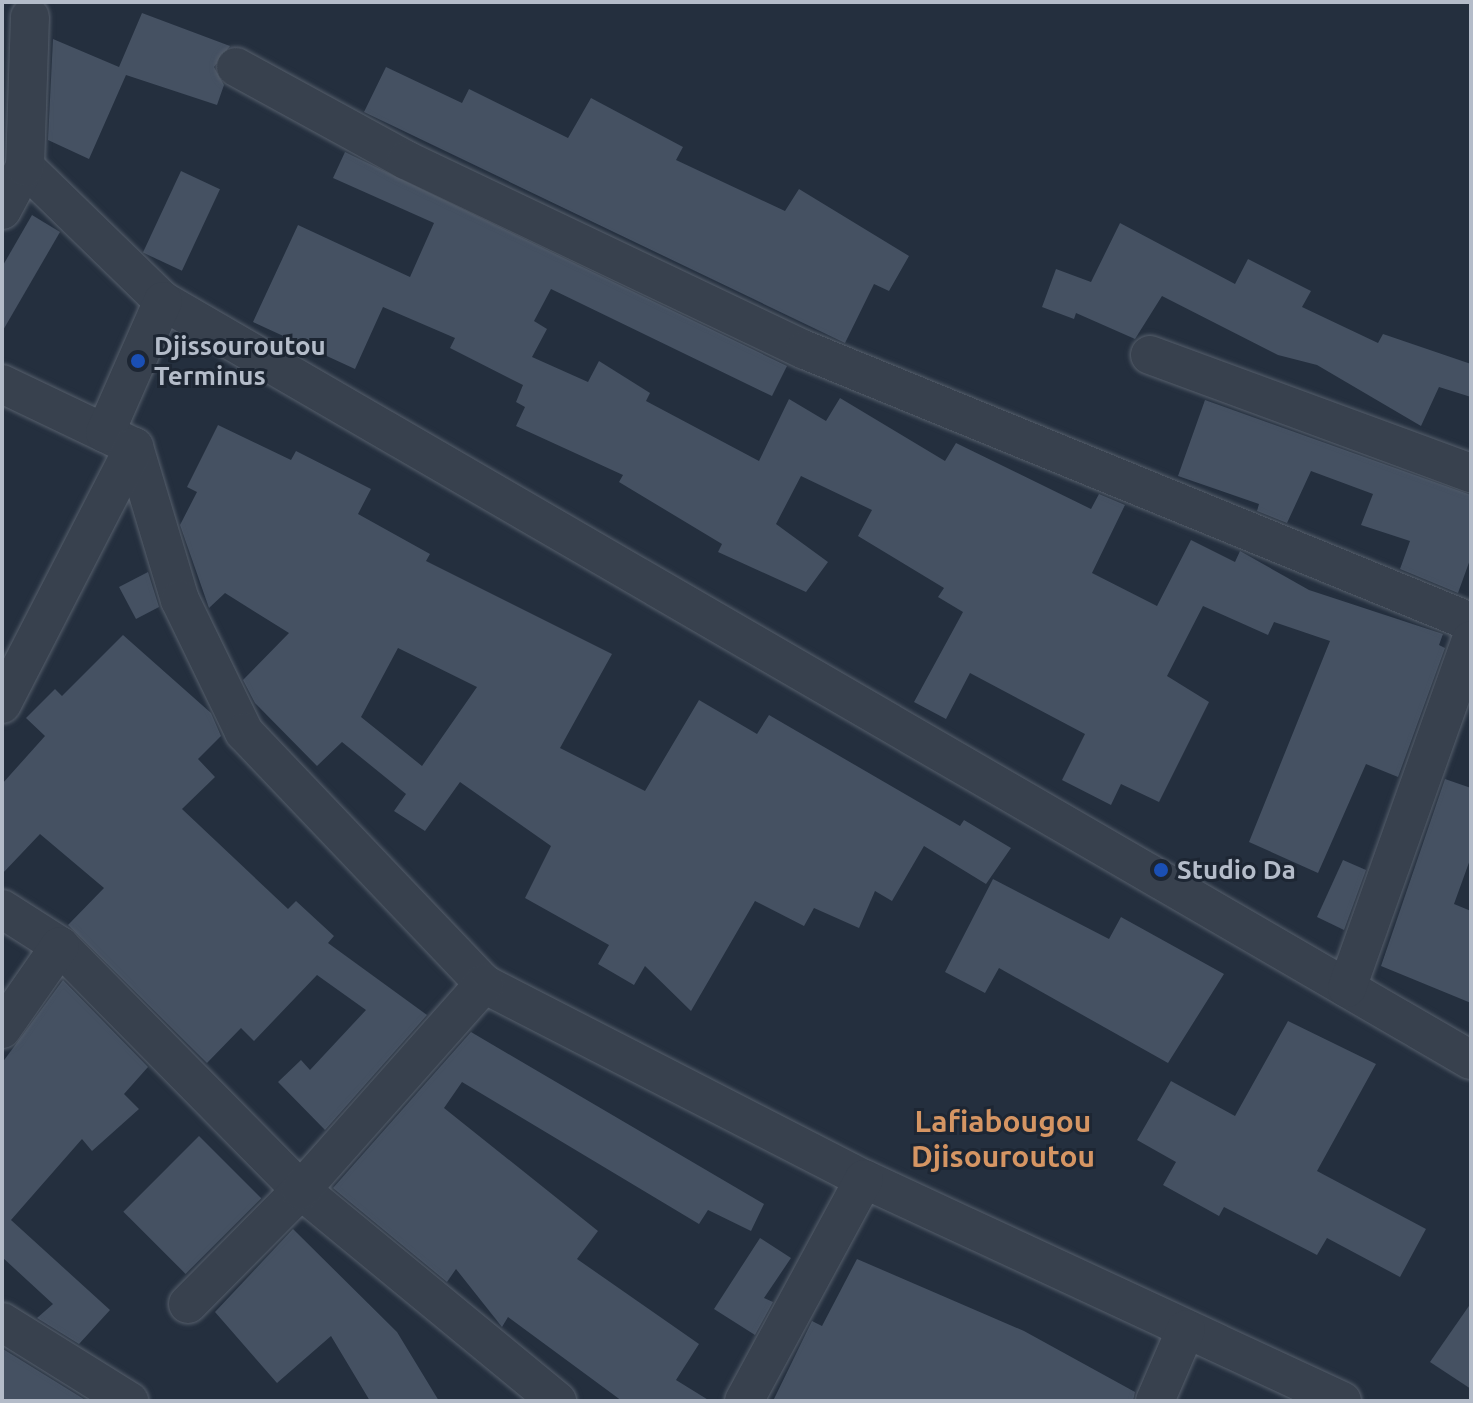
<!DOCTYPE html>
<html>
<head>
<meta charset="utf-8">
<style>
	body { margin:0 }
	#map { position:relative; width:1473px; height:1403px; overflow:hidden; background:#242f3e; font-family:Ubuntu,sans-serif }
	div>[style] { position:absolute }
	.building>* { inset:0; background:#455162; transform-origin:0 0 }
	.roads { filter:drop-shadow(0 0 2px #565f6c) drop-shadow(0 0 2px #565f6c) }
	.minor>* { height:38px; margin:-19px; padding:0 19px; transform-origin:19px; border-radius:19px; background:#38414e }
	.dots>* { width:22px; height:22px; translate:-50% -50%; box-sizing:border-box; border:4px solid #1d2633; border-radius:50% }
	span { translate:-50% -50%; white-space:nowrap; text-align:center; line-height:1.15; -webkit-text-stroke:6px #1d2633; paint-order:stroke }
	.poi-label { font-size:26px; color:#b4bcc9; font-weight:700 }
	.left { translate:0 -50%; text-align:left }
	.quarter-label { font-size:30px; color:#d59563; font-weight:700 }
	.frame { position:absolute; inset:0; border:4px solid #b4bcc9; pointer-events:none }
</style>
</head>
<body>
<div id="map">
	<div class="building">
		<i style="clip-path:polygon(142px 13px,230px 46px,214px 67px,224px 85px,217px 105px,126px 75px,89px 159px,48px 140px,53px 39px,119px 67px)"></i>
		<i style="clip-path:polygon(386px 67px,462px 103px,469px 89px,568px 138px,591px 98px,683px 147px,676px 160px,785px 211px,799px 189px,909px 256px,889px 291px,874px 284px,845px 343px,364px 112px)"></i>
		<i style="clip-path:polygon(345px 152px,787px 366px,772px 396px,551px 289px,534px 321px,547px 329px,532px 357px,588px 382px,599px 361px,650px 393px,646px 401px,759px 461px,789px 399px,826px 421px,840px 398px,945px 461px,956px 443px,1091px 509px,1099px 494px,1125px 505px,1092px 573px,1157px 606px,1191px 540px,1235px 562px,1240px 551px,1309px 590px,1443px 634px,1439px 645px,1445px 648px,1398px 777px,1366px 764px,1318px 873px,1249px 842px,1330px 641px,1274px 622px,1268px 635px,1203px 606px,1167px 676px,1209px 702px,1159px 802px,1121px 784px,1111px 805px,1062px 780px,1085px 734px,970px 673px,946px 719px,914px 702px,963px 612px,938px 597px,944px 588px,858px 536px,872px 510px,801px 476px,776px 524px,828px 562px,806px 592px,718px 552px,722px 544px,619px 482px,623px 475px,516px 426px,525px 407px,516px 402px,523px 385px,450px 348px,455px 338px,383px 307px,355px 369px,253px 322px,298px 225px,410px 277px,434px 223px,333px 178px)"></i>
		<i style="left:181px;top:171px;width:43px;height:90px;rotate:25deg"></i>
		<i style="clip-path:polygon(32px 215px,60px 232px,2px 332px,2px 267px)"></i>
		<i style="clip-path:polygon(1120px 223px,1235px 284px,1248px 259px,1311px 291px,1302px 307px,1378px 343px,1383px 334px,1471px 364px,1471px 397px,1439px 387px,1421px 426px,1317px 365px,1278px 355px,1162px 296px,1135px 339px,1076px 313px,1074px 319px,1042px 307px,1056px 269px,1091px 282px)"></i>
		<i style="clip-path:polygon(1205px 400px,1471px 495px,1471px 557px,1458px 593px,1400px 569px,1410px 541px,1361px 525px,1373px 494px,1311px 471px,1287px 523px,1257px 511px,1259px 504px,1178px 476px)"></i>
		<i style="clip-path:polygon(evenodd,218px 425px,291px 460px,296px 451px,371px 489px,358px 514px,430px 554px,426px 561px,612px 654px,560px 748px,645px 791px,699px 700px,757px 734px,769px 715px,960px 826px,964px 820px,1011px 848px,986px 884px,924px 846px,892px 901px,875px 891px,859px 928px,814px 908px,804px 926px,755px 901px,691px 1011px,645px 966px,634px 985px,598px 964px,609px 945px,525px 898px,551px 846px,460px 782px,425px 831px,394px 811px,406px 794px,342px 742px,317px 766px,255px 703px,243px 680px,289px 633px,225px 593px,209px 608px,180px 525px,197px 492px,187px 487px,218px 425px,398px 648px,477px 687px,422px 766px,361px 717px,398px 648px)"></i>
		<i style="clip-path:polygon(148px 572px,159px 607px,136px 619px,119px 587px)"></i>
		<i style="clip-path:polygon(123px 635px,211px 713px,221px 736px,198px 759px,215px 777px,182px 809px,288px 909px,296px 901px,334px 936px,328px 943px,427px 1015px,325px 1130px,278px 1082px,301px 1060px,310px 1070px,366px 1010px,317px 975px,254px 1041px,241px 1028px,207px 1063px,68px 925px,104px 888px,40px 834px,2px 874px,2px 784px,45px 736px,26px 718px,55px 689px,62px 696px)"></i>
		<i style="clip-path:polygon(1445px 779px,1471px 788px,1471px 857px,1454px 904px,1471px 911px,1471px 1003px,1381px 966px)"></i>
		<i style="clip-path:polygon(1343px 860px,1366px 870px,1344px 930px,1317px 917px)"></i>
		<i style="clip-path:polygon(993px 879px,1109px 939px,1121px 917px,1224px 974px,1168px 1063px,999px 968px,985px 993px,945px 972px)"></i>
		<i style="clip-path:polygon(63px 980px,148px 1067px,124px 1094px,139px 1109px,92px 1151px,82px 1139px,11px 1220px,110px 1310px,79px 1344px,37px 1318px,53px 1304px,2px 1257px,2px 1063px)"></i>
		<i style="clip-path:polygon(1288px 1021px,1376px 1064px,1317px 1171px,1426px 1229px,1400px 1277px,1327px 1238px,1317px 1255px,1224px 1207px,1219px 1216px,1163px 1185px,1176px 1162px,1137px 1140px,1171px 1081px,1235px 1116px)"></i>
		<i style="clip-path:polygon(471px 1032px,764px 1204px,751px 1231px,708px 1210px,699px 1224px,462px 1082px,444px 1108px,598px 1231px,577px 1259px,699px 1344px,676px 1380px,710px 1401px,622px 1401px,508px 1317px,502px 1327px,456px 1269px,447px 1282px,333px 1188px)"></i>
		<i style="left:199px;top:1136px;width:88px;height:107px;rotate:45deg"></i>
		<i style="clip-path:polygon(293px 1229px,397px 1332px,439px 1401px,370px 1401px,331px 1336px,277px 1383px,215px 1312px)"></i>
		<i style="clip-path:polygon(760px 1238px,791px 1258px,764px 1298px,773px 1302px,755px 1335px,714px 1309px)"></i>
		<i style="clip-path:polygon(857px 1259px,1024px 1331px,1135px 1392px,1133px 1401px,773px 1401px,812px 1321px,822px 1326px)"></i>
		<i style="clip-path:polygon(1471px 1303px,1471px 1389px,1430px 1362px)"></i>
		<i style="clip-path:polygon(3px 1349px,87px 1401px,2px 1401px)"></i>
	</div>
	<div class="roads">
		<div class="minor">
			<i style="left:236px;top:67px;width:194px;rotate:28.7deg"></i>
			<i style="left:406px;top:160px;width:442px;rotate:25.5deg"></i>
			<i style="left:805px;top:350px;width:719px;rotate:22.22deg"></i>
			<i style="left:25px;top:167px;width:192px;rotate:44.2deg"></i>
			<i style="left:163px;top:301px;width:1512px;rotate:30.13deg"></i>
			<i style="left:2px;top:210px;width:49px;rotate:-61.9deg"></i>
			<i style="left:25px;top:167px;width:150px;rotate:-88.1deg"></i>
			<i style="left:1150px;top:355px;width:342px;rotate:20.2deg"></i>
			<i style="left:2px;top:384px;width:146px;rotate:25.5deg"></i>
			<i style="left:134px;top:447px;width:160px;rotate:73.3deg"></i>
			<i style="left:180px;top:600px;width:147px;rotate:64.1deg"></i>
			<i style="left:244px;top:732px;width:348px;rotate:46.4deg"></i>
			<i style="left:484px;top:984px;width:427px;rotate:27.2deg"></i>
			<i style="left:864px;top:1179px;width:527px;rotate:24.91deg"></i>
			<i style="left:105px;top:433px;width:144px;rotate:-66.3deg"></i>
			<i style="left:2px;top:704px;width:289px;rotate:-62.8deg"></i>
			<i style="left:2px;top:909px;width:69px;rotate:32.5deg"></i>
			<i style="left:60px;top:946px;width:343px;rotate:45.4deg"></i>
			<i style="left:301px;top:1190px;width:332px;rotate:39.5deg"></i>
			<i style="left:1347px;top:988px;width:369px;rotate:-70.4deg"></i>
			<i style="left:2px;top:1029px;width:101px;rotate:-55.1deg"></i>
			<i style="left:188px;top:1304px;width:161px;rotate:-45.3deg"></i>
			<i style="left:301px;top:1190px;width:276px;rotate:-48.4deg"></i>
			<i style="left:2px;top:1322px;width:150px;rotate:31.9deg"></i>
			<i style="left:744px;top:1401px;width:252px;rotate:-61.6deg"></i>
			<i style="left:1155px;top:1401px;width:78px;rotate:-66.7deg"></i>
		</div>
	</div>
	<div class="dots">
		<i style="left:138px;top:361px;background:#1a4fb4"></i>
		<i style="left:1161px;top:870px;background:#1a4fb4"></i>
	</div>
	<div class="poi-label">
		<span class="left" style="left:154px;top:361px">Djissouroutou<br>Terminus</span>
		<span class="left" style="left:1177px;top:870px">Studio Da</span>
	</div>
	<div class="quarter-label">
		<span style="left:1003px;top:1138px">Lafiabougou<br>Djisouroutou</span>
	</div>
	<div class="frame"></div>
</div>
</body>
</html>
